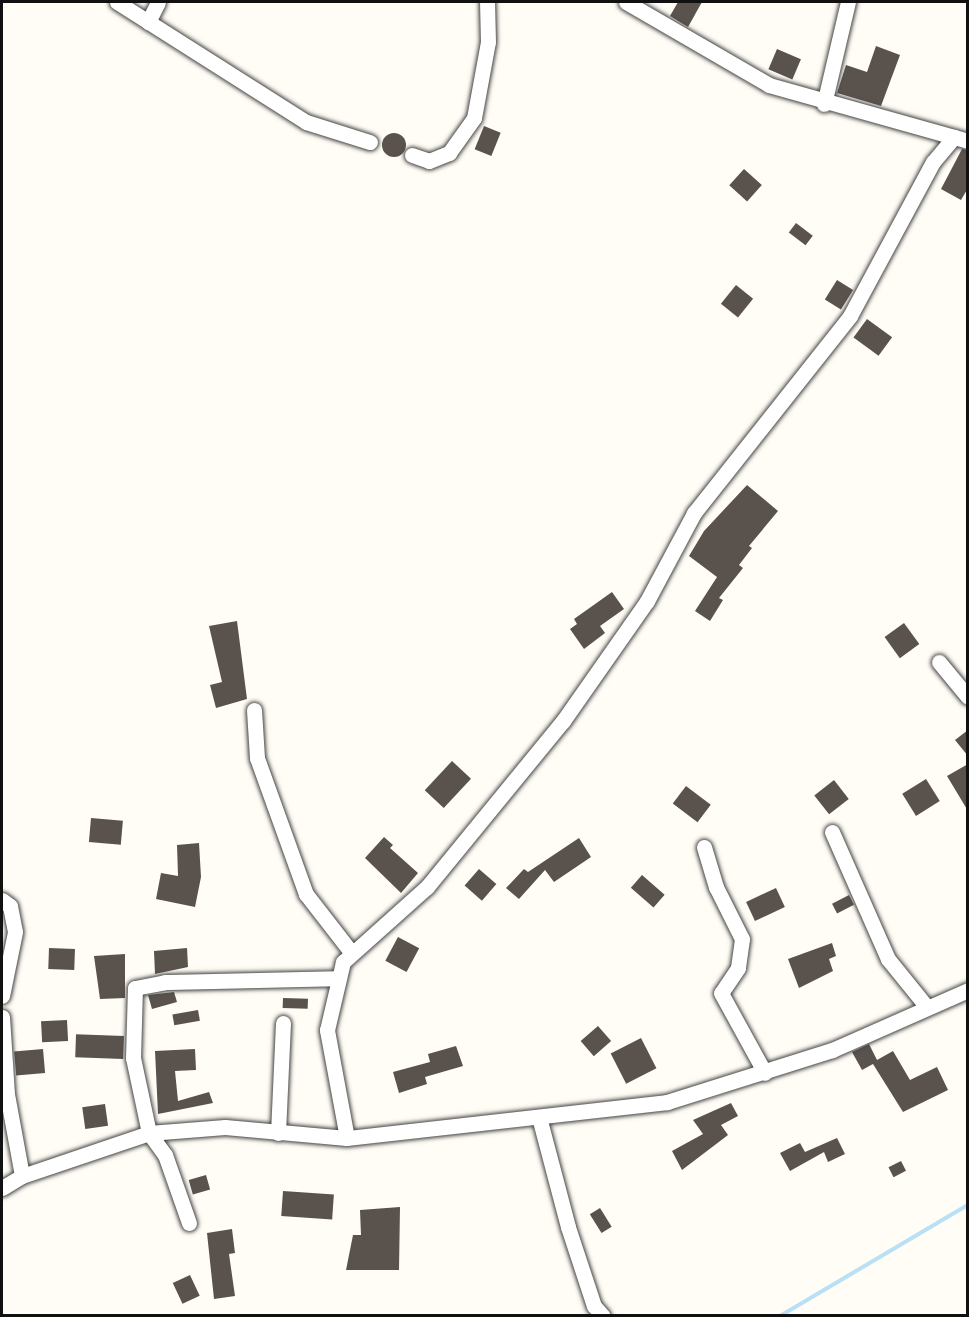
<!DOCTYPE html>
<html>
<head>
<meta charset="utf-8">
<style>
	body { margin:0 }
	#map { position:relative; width:969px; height:1317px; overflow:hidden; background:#fffdf5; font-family:Lora,serif }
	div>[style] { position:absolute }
	.stream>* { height:4px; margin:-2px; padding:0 2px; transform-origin:2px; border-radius:2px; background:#b9e0f7 }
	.building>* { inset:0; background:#5a524d; transform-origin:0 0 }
	.round { border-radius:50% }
	.roads { filter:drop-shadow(0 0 2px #444) drop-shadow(0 0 2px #444) }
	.minor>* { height:15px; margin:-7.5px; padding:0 7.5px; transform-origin:7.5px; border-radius:7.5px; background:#fff }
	span { translate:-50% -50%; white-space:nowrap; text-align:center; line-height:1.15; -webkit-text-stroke:6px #fff; paint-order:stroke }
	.frame { position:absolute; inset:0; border:3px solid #111; pointer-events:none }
</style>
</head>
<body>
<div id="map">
	<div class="stream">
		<i style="left:780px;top:1316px;width:218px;rotate:-30.6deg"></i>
	</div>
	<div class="building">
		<i style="clip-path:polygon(678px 2px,702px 2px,688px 27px,670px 16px)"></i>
		<i style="clip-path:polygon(876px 46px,900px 55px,881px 106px,837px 93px,846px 65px,867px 72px)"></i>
		<i style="left:777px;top:49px;width:26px;height:22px;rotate:23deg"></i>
		<i style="left:484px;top:126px;width:18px;height:25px;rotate:22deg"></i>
		<i class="round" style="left:382px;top:133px;width:24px;height:24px"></i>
		<i style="clip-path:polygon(962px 149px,968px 150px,968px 188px,961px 200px,941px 189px)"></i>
		<i style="left:744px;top:169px;width:24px;height:22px;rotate:42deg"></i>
		<i style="left:796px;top:223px;width:21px;height:12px;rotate:37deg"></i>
		<i style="left:837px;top:280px;width:19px;height:23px;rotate:32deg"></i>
		<i style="left:736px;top:285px;width:22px;height:24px;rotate:39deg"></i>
		<i style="left:867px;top:319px;width:31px;height:23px;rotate:36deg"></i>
		<i style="clip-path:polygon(747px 485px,778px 511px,749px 546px,752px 548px,739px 565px,743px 568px,719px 598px,723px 600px,710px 621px,695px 611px,717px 577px,689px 556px,704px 531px)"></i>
		<i style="clip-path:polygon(612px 592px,624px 609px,600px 626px,605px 633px,584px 649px,570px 629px,577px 624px,574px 619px)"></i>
		<i style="clip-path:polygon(237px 621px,247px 699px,216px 708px,210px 685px,222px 682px,209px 626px)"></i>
		<i style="left:904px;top:623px;width:26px;height:24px;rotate:54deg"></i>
		<i style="clip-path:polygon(968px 730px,968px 756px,955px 740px)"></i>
		<i style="left:452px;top:761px;width:26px;height:40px;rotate:43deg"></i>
		<i style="clip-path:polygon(968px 764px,968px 811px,947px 776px)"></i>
		<i style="left:926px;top:779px;width:26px;height:28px;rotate:58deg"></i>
		<i style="left:834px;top:780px;width:24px;height:25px;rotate:52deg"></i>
		<i style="left:686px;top:786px;width:31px;height:22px;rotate:37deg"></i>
		<i style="left:91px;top:818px;width:32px;height:24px;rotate:5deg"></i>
		<i style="clip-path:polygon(384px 837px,393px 845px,390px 848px,418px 873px,401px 893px,365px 858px)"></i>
		<i style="clip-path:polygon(579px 838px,591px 857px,554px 882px,545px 870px,519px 899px,506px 888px,524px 869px,528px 872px)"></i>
		<i style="clip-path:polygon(199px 843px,201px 877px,195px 907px,156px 899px,161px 873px,178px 876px,177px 845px)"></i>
		<i style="left:479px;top:869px;width:23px;height:22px;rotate:41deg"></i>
		<i style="left:642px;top:875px;width:30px;height:17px;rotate:41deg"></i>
		<i style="left:776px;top:888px;width:21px;height:33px;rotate:65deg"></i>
		<i style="left:849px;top:895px;width:11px;height:19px;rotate:63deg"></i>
		<i style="left:398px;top:937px;width:24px;height:27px;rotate:28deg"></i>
		<i style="clip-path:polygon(832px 943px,836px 956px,829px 959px,833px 971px,799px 988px,788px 959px)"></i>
		<i style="left:49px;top:948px;width:26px;height:21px;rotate:2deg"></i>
		<i style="clip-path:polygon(187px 948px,188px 967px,155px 974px,154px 951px)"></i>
		<i style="clip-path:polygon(125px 954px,125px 998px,100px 999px,94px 956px)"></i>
		<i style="clip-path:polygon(174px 992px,177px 1002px,152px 1009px,148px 995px)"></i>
		<i style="left:283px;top:998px;width:25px;height:10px;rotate:2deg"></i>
		<i style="left:198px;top:1010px;width:11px;height:26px;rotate:80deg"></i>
		<i style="left:67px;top:1020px;width:21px;height:26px;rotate:87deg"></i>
		<i style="left:598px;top:1026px;width:20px;height:23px;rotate:49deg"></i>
		<i style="left:124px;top:1036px;width:23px;height:48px;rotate:92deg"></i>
		<i style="left:641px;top:1038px;width:34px;height:34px;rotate:63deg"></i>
		<i style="clip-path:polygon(869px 1044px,877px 1060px,893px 1051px,910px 1080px,937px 1067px,948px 1090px,903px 1112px,873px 1064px,862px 1070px,852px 1052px)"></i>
		<i style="clip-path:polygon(456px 1046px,463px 1066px,425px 1077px,427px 1084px,399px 1093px,393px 1072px,430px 1062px,428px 1054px)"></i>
		<i style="left:43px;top:1049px;width:24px;height:29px;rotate:85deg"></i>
		<i style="clip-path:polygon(195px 1049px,196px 1070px,175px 1071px,178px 1101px,209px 1092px,213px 1103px,158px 1114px,155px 1051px)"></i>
		<i style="clip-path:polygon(731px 1103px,738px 1116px,721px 1125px,728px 1135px,682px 1170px,672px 1151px,703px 1134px,693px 1120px)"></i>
		<i style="left:105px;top:1104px;width:22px;height:23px;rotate:82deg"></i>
		<i style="clip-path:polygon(837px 1138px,845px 1154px,828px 1162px,824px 1152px,790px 1171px,780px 1153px,800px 1143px,805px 1152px)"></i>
		<i style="left:901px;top:1161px;width:11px;height:14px;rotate:63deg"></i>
		<i style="left:206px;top:1175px;width:15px;height:18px;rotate:74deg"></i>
		<i style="left:283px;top:1191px;width:51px;height:25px;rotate:4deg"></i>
		<i style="clip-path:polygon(400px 1207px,399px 1270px,346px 1270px,353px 1235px,361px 1235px,360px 1210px)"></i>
		<i style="left:600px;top:1208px;width:22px;height:12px;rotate:58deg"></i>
		<i style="clip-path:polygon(232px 1229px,235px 1253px,229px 1254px,235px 1296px,214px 1299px,207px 1233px)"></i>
		<i style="left:190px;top:1275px;width:23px;height:19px;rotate:65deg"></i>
	</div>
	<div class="roads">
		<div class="minor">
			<i style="left:117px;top:2px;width:224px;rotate:32.4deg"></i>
			<i style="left:306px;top:122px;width:67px;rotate:17.4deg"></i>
			<i style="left:626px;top:2px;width:165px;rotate:30.1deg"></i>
			<i style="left:769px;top:85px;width:207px;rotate:15.7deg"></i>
			<i style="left:148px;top:22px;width:22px;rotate:-63deg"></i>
			<i style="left:824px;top:104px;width:105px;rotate:-76.8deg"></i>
			<i style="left:412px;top:155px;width:18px;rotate:19deg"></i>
			<i style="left:429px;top:161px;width:22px;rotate:-22deg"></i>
			<i style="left:449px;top:153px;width:43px;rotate:-54.5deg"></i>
			<i style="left:474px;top:118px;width:77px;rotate:-79.6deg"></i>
			<i style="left:488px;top:42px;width:40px;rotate:-91.4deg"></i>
			<i style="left:939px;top:662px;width:45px;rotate:50.4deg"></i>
			<i style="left:254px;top:710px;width:48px;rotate:86.4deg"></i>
			<i style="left:257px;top:758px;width:145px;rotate:70.2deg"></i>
			<i style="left:306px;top:894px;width:73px;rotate:52.2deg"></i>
			<i style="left:832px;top:832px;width:139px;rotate:66.2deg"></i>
			<i style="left:888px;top:959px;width:60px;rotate:51deg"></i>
			<i style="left:704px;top:847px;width:42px;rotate:73.3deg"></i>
			<i style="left:716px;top:887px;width:58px;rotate:63.4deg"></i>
			<i style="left:742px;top:939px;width:29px;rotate:98deg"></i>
			<i style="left:738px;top:968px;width:30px;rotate:124deg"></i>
			<i style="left:721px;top:993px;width:91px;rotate:61.2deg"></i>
			<i style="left:2px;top:900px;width:10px;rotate:37deg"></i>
			<i style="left:10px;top:906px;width:26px;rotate:79deg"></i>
			<i style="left:15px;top:932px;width:65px;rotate:101.5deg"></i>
			<i style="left:2px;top:1017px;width:77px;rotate:86.3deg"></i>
			<i style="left:7px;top:1094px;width:83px;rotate:79.6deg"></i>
			<i style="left:539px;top:1117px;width:114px;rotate:75.2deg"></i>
			<i style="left:568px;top:1227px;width:83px;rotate:71.8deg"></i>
			<i style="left:594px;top:1306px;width:13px;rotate:48deg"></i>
			<i style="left:278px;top:1133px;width:110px;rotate:-87.4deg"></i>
			<i style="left:347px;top:1138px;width:110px;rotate:-100.5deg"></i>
			<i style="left:327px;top:1030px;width:70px;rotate:-76.8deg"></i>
			<i style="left:343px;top:962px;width:113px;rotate:-41.8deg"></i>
			<i style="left:427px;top:887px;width:215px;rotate:-50.7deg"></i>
			<i style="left:563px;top:721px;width:146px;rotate:-55deg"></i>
			<i style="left:647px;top:601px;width:100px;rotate:-61.9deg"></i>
			<i style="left:694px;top:513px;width:251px;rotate:-51.6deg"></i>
			<i style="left:850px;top:316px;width:175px;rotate:-61.7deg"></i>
			<i style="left:933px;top:162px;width:33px;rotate:-50deg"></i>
			<i style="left:2px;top:1188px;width:23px;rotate:-31deg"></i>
			<i style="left:22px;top:1176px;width:134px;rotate:-18.7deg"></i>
			<i style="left:149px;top:1133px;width:76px;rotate:-4.5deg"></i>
			<i style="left:225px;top:1127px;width:122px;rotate:5.2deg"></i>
			<i style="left:347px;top:1138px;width:322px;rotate:-6.4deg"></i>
			<i style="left:667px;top:1102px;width:173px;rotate:-17.5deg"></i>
			<i style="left:832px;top:1050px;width:149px;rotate:-23.8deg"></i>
			<i style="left:189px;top:1223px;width:72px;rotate:-109.4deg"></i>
			<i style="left:165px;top:1155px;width:27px;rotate:-126deg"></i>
			<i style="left:149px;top:1133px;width:77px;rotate:-102deg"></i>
			<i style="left:133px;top:1058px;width:70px;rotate:-88.4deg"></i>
			<i style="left:135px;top:988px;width:31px;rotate:-11deg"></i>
			<i style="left:165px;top:982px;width:174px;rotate:-1.3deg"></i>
		</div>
	</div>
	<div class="frame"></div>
</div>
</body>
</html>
